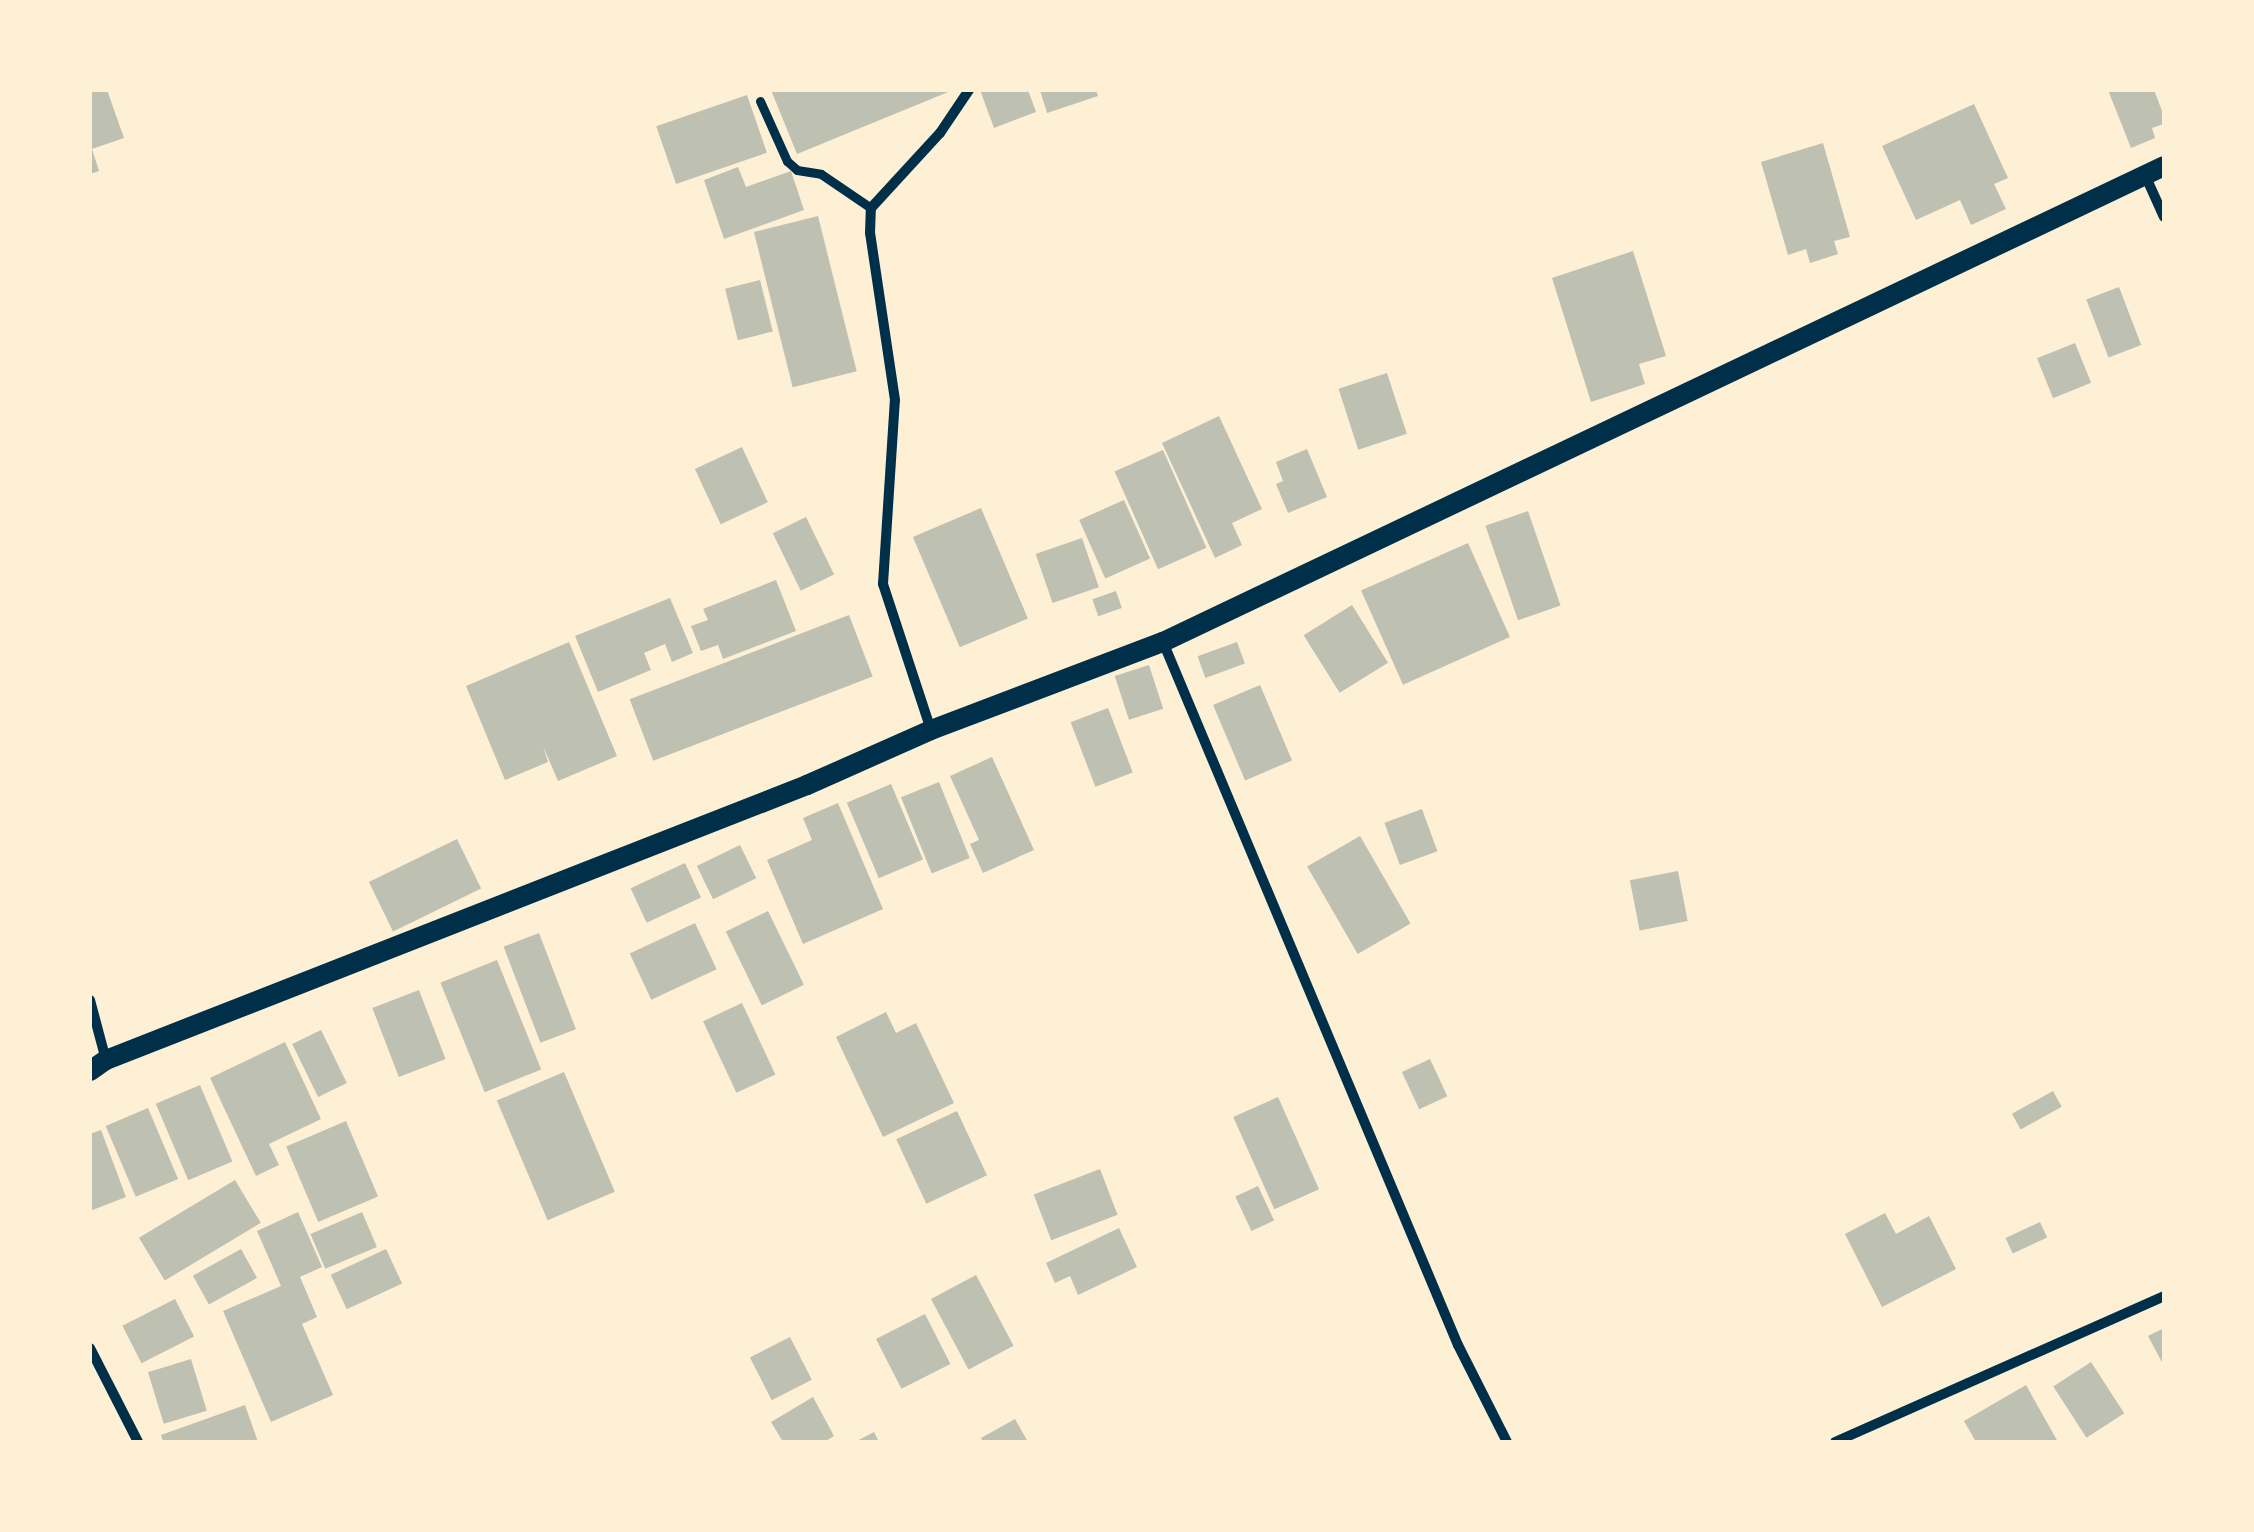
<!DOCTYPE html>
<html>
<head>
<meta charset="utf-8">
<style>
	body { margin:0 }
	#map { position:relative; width:2254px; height:1532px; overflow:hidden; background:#fdf0d5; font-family:Jost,sans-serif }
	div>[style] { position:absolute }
	.building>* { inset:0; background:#bec0b2; transform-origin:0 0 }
	.pedestrian>* { height:9px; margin:-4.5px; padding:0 4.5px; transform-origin:4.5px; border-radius:4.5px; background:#003049 }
	.minor>* { height:10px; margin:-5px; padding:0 5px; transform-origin:5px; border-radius:5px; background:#003049 }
	.secondary>* { height:20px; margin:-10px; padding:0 10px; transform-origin:10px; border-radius:10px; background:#003049 }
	span { translate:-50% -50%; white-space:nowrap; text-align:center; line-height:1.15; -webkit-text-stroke:10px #fdf0d5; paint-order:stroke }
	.frame { position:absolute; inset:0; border:92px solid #fdf0d5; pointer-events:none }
</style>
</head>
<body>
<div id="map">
	<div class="building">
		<i style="clip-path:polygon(90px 90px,107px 90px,124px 138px,92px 149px,99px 171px,90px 174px)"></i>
		<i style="clip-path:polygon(771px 90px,953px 90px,797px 154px)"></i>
		<i style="clip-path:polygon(980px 90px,1028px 90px,1036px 112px,994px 128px)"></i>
		<i style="clip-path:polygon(1040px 90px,1096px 90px,1098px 96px,1047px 113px)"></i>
		<i style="clip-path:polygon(2108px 90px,2154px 90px,2164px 116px,2164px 124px,2152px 128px,2155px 138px,2131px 148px)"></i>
		<i style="left:747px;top:95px;width:61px;height:96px;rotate:71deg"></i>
		<i style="clip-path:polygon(1974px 104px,2008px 178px,1994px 184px,2006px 209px,1971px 225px,1960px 200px,1916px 220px,1882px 146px)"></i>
		<i style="clip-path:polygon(1823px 143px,1850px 237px,1834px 241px,1838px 254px,1810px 263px,1806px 249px,1788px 255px,1761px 162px)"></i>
		<i style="clip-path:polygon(738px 167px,746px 187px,791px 171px,804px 210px,724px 239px,704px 180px)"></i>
		<i style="left:818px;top:216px;width:160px;height:66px;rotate:76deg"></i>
		<i style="clip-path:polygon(1633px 251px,1666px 356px,1639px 364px,1645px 384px,1591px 402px,1552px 278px)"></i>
		<i style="left:760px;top:280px;width:53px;height:36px;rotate:76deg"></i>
		<i style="left:2119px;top:287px;width:62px;height:35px;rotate:69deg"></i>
		<i style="left:2075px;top:343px;width:43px;height:41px;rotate:68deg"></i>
		<i style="left:1387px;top:373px;width:64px;height:51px;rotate:72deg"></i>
		<i style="clip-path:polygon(1219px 416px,1262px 509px,1232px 523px,1242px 545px,1215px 558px,1162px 443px)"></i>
		<i style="left:742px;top:447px;width:61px;height:52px;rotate:65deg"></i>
		<i style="clip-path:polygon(1307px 449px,1327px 497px,1288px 513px,1276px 484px,1283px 481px,1276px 462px)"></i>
		<i style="left:1163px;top:450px;width:107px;height:53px;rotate:66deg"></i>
		<i style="left:1124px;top:500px;width:64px;height:49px;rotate:66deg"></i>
		<i style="left:981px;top:508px;width:120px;height:74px;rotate:67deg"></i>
		<i style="left:1528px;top:511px;width:100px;height:45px;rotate:71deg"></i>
		<i style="left:806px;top:517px;width:64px;height:37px;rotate:64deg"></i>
		<i style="left:1082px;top:538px;width:52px;height:49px;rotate:71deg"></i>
		<i style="left:1468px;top:543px;width:103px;height:117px;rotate:66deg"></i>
		<i style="clip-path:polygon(776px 580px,796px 631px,723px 659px,718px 645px,701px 651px,691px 626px,708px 620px,703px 609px)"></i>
		<i style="left:1116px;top:591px;width:18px;height:25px;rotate:71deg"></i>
		<i style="clip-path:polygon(670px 598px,693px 653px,672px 662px,665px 644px,644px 653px,651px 670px,598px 692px,575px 636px)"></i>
		<i style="left:1352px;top:605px;width:68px;height:57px;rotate:58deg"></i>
		<i style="left:849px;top:615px;width:66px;height:235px;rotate:69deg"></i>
		<i style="clip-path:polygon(569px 642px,617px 756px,558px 781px,543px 746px,548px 762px,505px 780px,466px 686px)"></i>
		<i style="left:1237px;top:642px;width:23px;height:42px;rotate:70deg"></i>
		<i style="left:1149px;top:665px;width:46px;height:36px;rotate:72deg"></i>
		<i style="left:1260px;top:685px;width:82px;height:51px;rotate:67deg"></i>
		<i style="left:1108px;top:708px;width:69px;height:40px;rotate:69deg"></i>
		<i style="clip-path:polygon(992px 757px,1034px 850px,983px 873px,970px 844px,979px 840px,950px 776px)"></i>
		<i style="left:939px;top:782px;width:82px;height:41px;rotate:68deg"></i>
		<i style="left:891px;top:784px;width:82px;height:48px;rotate:67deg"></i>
		<i style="clip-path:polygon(838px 803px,883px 909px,803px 944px,767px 860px,812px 840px,803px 818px)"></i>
		<i style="left:1422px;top:809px;width:45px;height:40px;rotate:70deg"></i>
		<i style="left:1360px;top:836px;width:101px;height:61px;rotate:60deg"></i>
		<i style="left:457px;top:839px;width:55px;height:98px;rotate:64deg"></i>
		<i style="left:740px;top:845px;width:37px;height:48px;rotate:64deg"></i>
		<i style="left:685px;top:863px;width:38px;height:60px;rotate:65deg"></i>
		<i style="left:1678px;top:871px;width:51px;height:49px;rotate:79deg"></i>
		<i style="left:768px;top:911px;width:82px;height:47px;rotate:64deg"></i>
		<i style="left:695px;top:923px;width:51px;height:72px;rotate:65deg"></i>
		<i style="left:539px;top:933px;width:103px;height:38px;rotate:69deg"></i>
		<i style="left:497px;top:960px;width:118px;height:61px;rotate:68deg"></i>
		<i style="left:419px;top:990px;width:74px;height:50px;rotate:69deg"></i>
		<i style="left:742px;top:1003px;width:79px;height:43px;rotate:65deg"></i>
		<i style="clip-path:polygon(886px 1012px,896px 1033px,916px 1023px,954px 1103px,883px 1137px,836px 1037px)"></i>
		<i style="left:321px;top:1030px;width:59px;height:32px;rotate:64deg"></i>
		<i style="clip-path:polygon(285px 1042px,321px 1119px,269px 1144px,279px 1165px,256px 1176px,210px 1078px)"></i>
		<i style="left:1430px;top:1059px;width:41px;height:31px;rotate:65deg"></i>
		<i style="left:564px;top:1072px;width:130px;height:73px;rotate:67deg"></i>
		<i style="left:200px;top:1085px;width:83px;height:48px;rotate:67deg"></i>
		<i style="left:2053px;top:1091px;width:18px;height:47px;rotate:61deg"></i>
		<i style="left:1278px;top:1097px;width:101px;height:49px;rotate:66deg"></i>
		<i style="left:148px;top:1108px;width:77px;height:46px;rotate:67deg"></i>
		<i style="left:957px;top:1111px;width:71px;height:67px;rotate:65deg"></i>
		<i style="left:346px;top:1121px;width:82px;height:65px;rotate:67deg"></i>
		<i style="clip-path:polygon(101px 1130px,126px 1197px,90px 1211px,90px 1134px)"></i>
		<i style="left:1100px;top:1169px;width:49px;height:71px;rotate:69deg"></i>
		<i style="left:235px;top:1180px;width:50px;height:112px;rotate:59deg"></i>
		<i style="left:1258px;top:1186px;width:38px;height:25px;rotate:65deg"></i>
		<i style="clip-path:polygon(298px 1212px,322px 1267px,300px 1277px,317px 1317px,302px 1324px,333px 1395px,271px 1422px,223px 1311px,281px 1286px,257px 1231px)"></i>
		<i style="left:362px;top:1212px;width:38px;height:56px;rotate:67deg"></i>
		<i style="clip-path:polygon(1885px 1213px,1896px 1234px,1929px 1216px,1956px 1269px,1882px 1307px,1845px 1234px)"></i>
		<i style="left:2040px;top:1222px;width:17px;height:38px;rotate:65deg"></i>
		<i style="clip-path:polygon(1119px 1228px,1137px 1267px,1078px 1295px,1070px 1276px,1055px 1283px,1046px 1263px)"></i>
		<i style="left:241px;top:1249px;width:33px;height:55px;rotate:61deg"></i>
		<i style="left:386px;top:1249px;width:38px;height:61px;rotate:65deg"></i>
		<i style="left:976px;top:1275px;width:80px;height:51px;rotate:62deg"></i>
		<i style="left:175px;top:1299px;width:42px;height:59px;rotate:63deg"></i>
		<i style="left:925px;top:1314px;width:56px;height:55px;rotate:63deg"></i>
		<i style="clip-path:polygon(2164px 1328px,2164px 1366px,2148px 1336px)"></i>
		<i style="left:790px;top:1337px;width:48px;height:45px;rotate:63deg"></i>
		<i style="left:191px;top:1359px;width:54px;height:45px;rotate:73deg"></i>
		<i style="left:2091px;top:1362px;width:61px;height:45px;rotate:57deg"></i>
		<i style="clip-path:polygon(2026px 1385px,2058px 1442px,1976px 1442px,1964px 1421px)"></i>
		<i style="clip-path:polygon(813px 1397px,834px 1436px,824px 1442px,783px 1442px,771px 1422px)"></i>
		<i style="clip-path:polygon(245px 1405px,258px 1442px,163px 1442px,161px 1435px)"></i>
		<i style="clip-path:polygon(1015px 1419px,1028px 1442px,983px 1442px,981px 1438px)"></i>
		<i style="clip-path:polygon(874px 1432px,879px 1442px,855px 1442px)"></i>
	</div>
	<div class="pedestrian">
		<i style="left:760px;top:101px;width:66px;rotate:65.8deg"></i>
		<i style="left:787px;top:161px;width:13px;rotate:42deg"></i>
		<i style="left:797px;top:170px;width:24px;rotate:9deg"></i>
		<i style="left:821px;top:174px;width:60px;rotate:34.2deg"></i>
	</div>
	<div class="minor">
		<i style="left:2145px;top:175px;width:46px;rotate:65.7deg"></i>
		<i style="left:1163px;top:642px;width:762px;rotate:67.24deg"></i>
		<i style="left:1458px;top:1345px;width:109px;rotate:63.2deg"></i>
		<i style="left:931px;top:730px;width:154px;rotate:-108.2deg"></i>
		<i style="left:883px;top:584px;width:184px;rotate:-86.3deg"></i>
		<i style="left:895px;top:400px;width:169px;rotate:-98.5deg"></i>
		<i style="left:870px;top:233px;width:25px;rotate:-88deg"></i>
		<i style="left:871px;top:208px;width:102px;rotate:-47.4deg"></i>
		<i style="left:940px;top:133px;width:52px;rotate:-56deg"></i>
		<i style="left:90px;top:1000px;width:62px;rotate:75.1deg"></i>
		<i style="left:90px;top:1348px;width:106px;rotate:62.9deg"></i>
		<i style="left:1835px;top:1442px;width:360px;rotate:-23.9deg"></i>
	</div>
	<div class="secondary">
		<i style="left:90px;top:1071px;width:19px;rotate:-35deg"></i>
		<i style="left:106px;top:1060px;width:753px;rotate:-21.42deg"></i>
		<i style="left:807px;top:785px;width:136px;rotate:-23.9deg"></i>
		<i style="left:931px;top:730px;width:248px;rotate:-20.8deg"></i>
		<i style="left:1163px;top:642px;width:1108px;rotate:-25.43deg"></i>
	</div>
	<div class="frame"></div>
</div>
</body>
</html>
